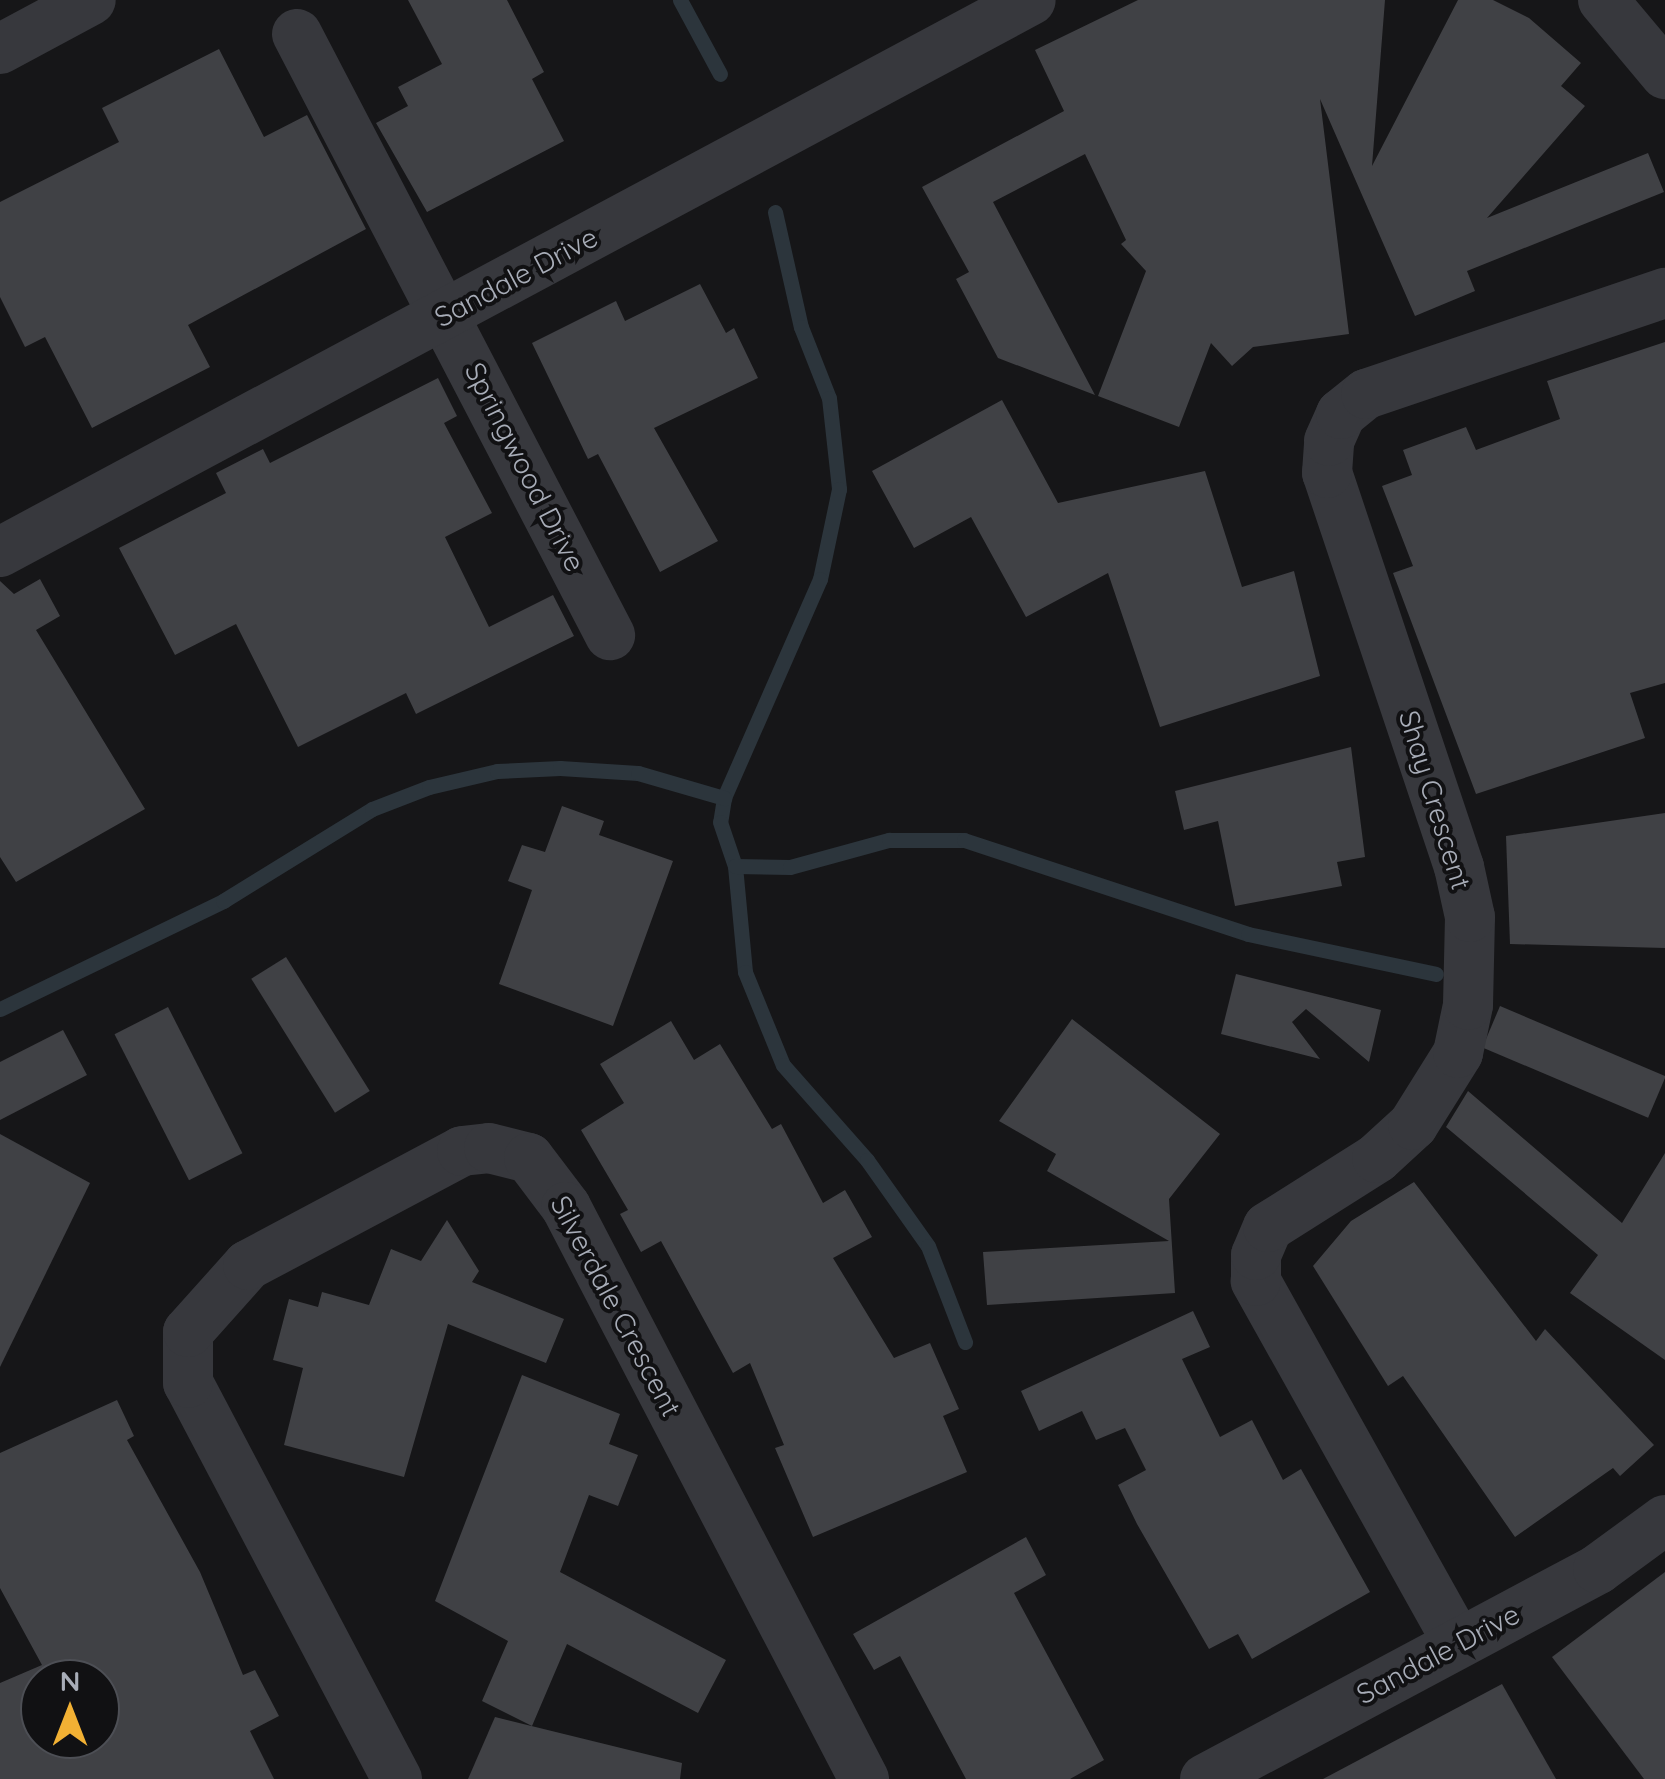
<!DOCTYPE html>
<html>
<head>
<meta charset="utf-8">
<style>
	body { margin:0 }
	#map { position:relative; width:1665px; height:1779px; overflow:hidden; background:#161618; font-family:Quicksand,sans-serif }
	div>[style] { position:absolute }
	.stream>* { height:15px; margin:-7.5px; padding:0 7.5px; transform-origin:7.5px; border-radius:7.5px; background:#2c353c }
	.building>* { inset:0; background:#404145; transform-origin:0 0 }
	.street>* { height:50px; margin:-25px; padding:0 25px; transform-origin:25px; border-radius:25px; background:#37383d }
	span { translate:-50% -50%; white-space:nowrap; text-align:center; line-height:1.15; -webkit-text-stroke:8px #111113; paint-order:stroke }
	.street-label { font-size:28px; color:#a8adb8 }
	.north { position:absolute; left:20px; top:1659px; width:100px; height:100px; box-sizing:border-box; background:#111113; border:2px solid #4d4f55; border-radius:50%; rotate:0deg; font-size:28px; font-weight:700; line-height:40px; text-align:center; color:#a8adb8 }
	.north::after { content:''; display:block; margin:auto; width:35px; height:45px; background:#f2b134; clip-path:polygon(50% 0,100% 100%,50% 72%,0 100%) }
</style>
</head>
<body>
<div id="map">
	<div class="stream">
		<i style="left:680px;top:0;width:84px;rotate:61.6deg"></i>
		<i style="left:775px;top:212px;width:118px;rotate:77.3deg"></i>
		<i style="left:801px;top:327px;width:76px;rotate:68.5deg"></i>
		<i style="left:829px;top:398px;width:92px;rotate:83.7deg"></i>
		<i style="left:839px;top:489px;width:92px;rotate:101.9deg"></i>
		<i style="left:820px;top:579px;width:239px;rotate:113.7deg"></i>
		<i style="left:724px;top:798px;width:24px;rotate:99deg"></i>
		<i style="left:720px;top:822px;width:46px;rotate:71.2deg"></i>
		<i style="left:735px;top:866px;width:106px;rotate:84.6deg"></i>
		<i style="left:745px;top:972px;width:100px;rotate:67.8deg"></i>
		<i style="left:783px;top:1065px;width:127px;rotate:48.5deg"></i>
		<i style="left:867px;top:1160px;width:105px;rotate:54.7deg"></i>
		<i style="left:928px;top:1246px;width:103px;rotate:68.9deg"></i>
		<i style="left:735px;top:866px;width:55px;rotate:1deg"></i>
		<i style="left:790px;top:867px;width:103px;rotate:-15.3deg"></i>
		<i style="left:889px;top:840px;width:75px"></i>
		<i style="left:964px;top:840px;width:299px;rotate:18.3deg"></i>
		<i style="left:1248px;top:934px;width:192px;rotate:12deg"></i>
		<i style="left:0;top:1009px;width:248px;rotate:-25.8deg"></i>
		<i style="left:223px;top:901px;width:175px;rotate:-31.7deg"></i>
		<i style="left:372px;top:809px;width:61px;rotate:-21.1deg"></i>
		<i style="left:429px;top:787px;width:70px;rotate:-13.2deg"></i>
		<i style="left:497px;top:771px;width:63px;rotate:-2.7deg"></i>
		<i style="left:560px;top:768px;width:78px;rotate:3.7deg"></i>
		<i style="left:638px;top:773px;width:90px;rotate:16.2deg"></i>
	</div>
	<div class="building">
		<i style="clip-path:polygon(408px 0,507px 0,544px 72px,532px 79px,564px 141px,427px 212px,376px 123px,408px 106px,398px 87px,442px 64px)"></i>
		<i style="clip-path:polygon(1138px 0,1385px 0,1372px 166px,1458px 0,1493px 0,1529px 18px,1581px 63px,1561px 86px,1585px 106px,1487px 218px,1648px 153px,1664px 192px,1467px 271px,1475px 291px,1415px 316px,1320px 99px,1349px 334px,1253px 347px,1232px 366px,1211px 343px,1179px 427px,1098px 396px,1146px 271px,1121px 244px,1126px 240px,1085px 154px,993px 202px,1095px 395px,998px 358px,956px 279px,969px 272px,922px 187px,1064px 111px,1035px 50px)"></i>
		<i style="clip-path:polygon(219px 49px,264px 137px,307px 115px,366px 229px,188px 325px,210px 367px,92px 428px,45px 337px,25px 347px,0 297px,0 202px,119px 142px,102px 108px)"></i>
		<i style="clip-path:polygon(700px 284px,726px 333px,734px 328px,758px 378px,654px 428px,718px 541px,660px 572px,598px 454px,588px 459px,532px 343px,616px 301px,625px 321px)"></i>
		<i style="clip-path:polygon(1665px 342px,1665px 683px,1630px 693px,1645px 738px,1476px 794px,1393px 573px,1413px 566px,1382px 486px,1412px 475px,1403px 450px,1466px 427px,1476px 450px,1560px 419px,1547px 381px)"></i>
		<i style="clip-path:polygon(438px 378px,457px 416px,444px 423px,492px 513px,445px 537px,489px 627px,553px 595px,574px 636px,416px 714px,406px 693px,298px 747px,236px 624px,175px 655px,119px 548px,226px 493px,216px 473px,263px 449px,270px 463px)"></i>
		<i style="clip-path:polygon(1002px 400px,1058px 503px,1205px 471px,1242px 587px,1294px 571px,1320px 676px,1160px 727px,1108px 573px,1026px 617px,971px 517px,914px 548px,872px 471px)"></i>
		<i style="clip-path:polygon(40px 579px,60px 616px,36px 630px,145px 809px,16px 882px,0 857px,0 581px,14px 594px)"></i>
		<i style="clip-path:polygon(1351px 747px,1365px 857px,1337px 862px,1342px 886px,1235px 906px,1218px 821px,1184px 830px,1175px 791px)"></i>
		<i style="clip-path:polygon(562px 806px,604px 821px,599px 835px,673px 861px,613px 1026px,499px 984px,532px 890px,508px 881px,522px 845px,545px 852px)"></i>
		<i style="clip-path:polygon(1665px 813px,1665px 948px,1510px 944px,1506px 836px)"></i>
		<i style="left:286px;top:957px;width:158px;height:41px;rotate:58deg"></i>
		<i style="clip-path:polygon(1236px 974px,1381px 1010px,1369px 1062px,1306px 1009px,1292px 1022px,1320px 1059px,1221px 1034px)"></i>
		<i style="left:1500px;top:1006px;width:180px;height:45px;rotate:23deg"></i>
		<i style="left:168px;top:1007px;width:164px;height:60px;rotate:63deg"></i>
		<i style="clip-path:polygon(1072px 1019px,1220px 1134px,1169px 1199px,1175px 1293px,987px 1305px,983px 1252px,1169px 1241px,1047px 1171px,1056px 1154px,999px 1121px)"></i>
		<i style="clip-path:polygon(671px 1021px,694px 1060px,720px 1044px,772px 1129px,781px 1124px,823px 1203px,845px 1190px,872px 1237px,833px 1258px,894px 1358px,930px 1343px,959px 1409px,943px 1416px,967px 1472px,813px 1537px,775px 1448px,784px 1445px,750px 1363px,733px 1373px,661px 1241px,641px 1252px,620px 1214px,628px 1210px,581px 1130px,624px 1103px,600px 1064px)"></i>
		<i style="clip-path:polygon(63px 1030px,87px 1075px,0 1120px,0 1062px)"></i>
		<i style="clip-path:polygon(1468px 1091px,1622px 1223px,1665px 1153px,1665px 1360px,1570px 1293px,1598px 1255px,1446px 1127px)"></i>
		<i style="clip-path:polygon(0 1134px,90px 1183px,0 1367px)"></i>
		<i style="clip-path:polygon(1414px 1182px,1536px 1341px,1545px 1329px,1654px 1445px,1620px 1476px,1613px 1468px,1515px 1537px,1403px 1376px,1388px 1386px,1313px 1266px,1351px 1221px)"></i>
		<i style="clip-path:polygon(447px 1220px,479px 1271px,472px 1282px,564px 1319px,546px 1363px,448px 1324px,404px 1477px,284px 1445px,303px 1368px,273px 1360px,289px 1299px,318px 1307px,322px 1292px,369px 1305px,391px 1249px,421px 1261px)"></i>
		<i style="clip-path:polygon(1193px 1311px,1210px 1347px,1182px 1359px,1220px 1437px,1252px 1420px,1283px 1480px,1301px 1469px,1370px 1592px,1252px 1659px,1238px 1634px,1209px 1649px,1137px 1524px,1118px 1485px,1146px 1470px,1125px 1428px,1096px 1440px,1082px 1411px,1039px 1431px,1021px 1391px)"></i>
		<i style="clip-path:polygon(522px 1375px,620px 1414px,609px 1444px,638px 1455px,618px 1506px,589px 1495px,560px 1572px,726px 1660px,698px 1713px,567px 1644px,532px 1726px,482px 1701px,508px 1641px,435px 1601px)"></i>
		<i style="clip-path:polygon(evenodd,117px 1400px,134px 1436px,127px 1440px,200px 1572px,243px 1675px,255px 1670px,279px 1716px,250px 1731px,274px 1779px,0 1779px,0 1683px,42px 1665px,0 1588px,0 1453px,117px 1400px,40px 1679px,100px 1679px,100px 1739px,40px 1739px,40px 1679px)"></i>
		<i style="clip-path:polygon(1026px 1537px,1046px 1575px,1014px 1593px,1104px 1760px,1070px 1779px,966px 1779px,900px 1656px,874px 1670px,853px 1634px)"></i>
		<i style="clip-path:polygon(1665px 1572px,1665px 1779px,1644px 1779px,1552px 1657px)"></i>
		<i style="clip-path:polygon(1502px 1684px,1556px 1779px,1323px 1779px)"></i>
		<i style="clip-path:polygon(495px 1717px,682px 1763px,680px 1779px,468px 1779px)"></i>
	</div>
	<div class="street">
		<i style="left:1603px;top:0;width:97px;rotate:50deg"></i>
		<i style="left:297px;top:34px;width:678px;rotate:62.49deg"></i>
		<i style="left:0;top:49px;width:103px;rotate:-28.3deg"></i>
		<i style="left:0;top:552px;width:1169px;rotate:-28.16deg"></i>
		<i style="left:1458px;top:1643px;width:415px;rotate:-119.2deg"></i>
		<i style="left:1256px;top:1281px;width:26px;rotate:-90deg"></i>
		<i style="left:1256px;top:1255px;width:30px;rotate:-67deg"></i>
		<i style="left:1268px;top:1227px;width:129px;rotate:-32.3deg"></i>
		<i style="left:1377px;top:1158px;width:49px;rotate:-42.5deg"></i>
		<i style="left:1413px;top:1125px;width:85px;rotate:-58deg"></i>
		<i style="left:1458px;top:1053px;width:49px;rotate:-78.2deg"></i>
		<i style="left:1468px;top:1005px;width:88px;rotate:-88.7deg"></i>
		<i style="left:1470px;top:917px;width:51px;rotate:-102.4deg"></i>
		<i style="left:1459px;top:867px;width:416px;rotate:-108.5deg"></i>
		<i style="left:1327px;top:473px;width:32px;rotate:-86deg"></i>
		<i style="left:1329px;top:441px;width:30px;rotate:-66deg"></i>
		<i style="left:1341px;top:414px;width:32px;rotate:-39deg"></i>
		<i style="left:1366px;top:394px;width:316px;rotate:-18.7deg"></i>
		<i style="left:397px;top:1779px;width:448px;rotate:-117.8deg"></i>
		<i style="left:188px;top:1383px;width:51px;rotate:-90deg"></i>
		<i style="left:188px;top:1332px;width:90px;rotate:-48.2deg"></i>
		<i style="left:248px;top:1265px;width:242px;rotate:-28deg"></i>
		<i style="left:462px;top:1151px;width:27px;rotate:-6deg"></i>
		<i style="left:489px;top:1148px;width:41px;rotate:14deg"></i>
		<i style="left:529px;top:1158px;width:61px;rotate:52.9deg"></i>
		<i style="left:566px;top:1207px;width:645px;rotate:62.48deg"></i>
		<i style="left:1205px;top:1779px;width:446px;rotate:-28.1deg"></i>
		<i style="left:1598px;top:1569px;width:83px;rotate:-36.2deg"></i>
	</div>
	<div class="street-label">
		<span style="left:516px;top:277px;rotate:-28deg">Sandale Drive</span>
		<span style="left:525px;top:467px;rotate:63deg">Springwood Drive</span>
		<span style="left:1435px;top:800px;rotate:73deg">Shay Crescent</span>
		<span style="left:616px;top:1306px;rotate:62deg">Silverdale Crescent</span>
		<span style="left:1438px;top:1654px;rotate:-28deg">Sandale Drive</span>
	</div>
	<div class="north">N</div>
</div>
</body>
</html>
